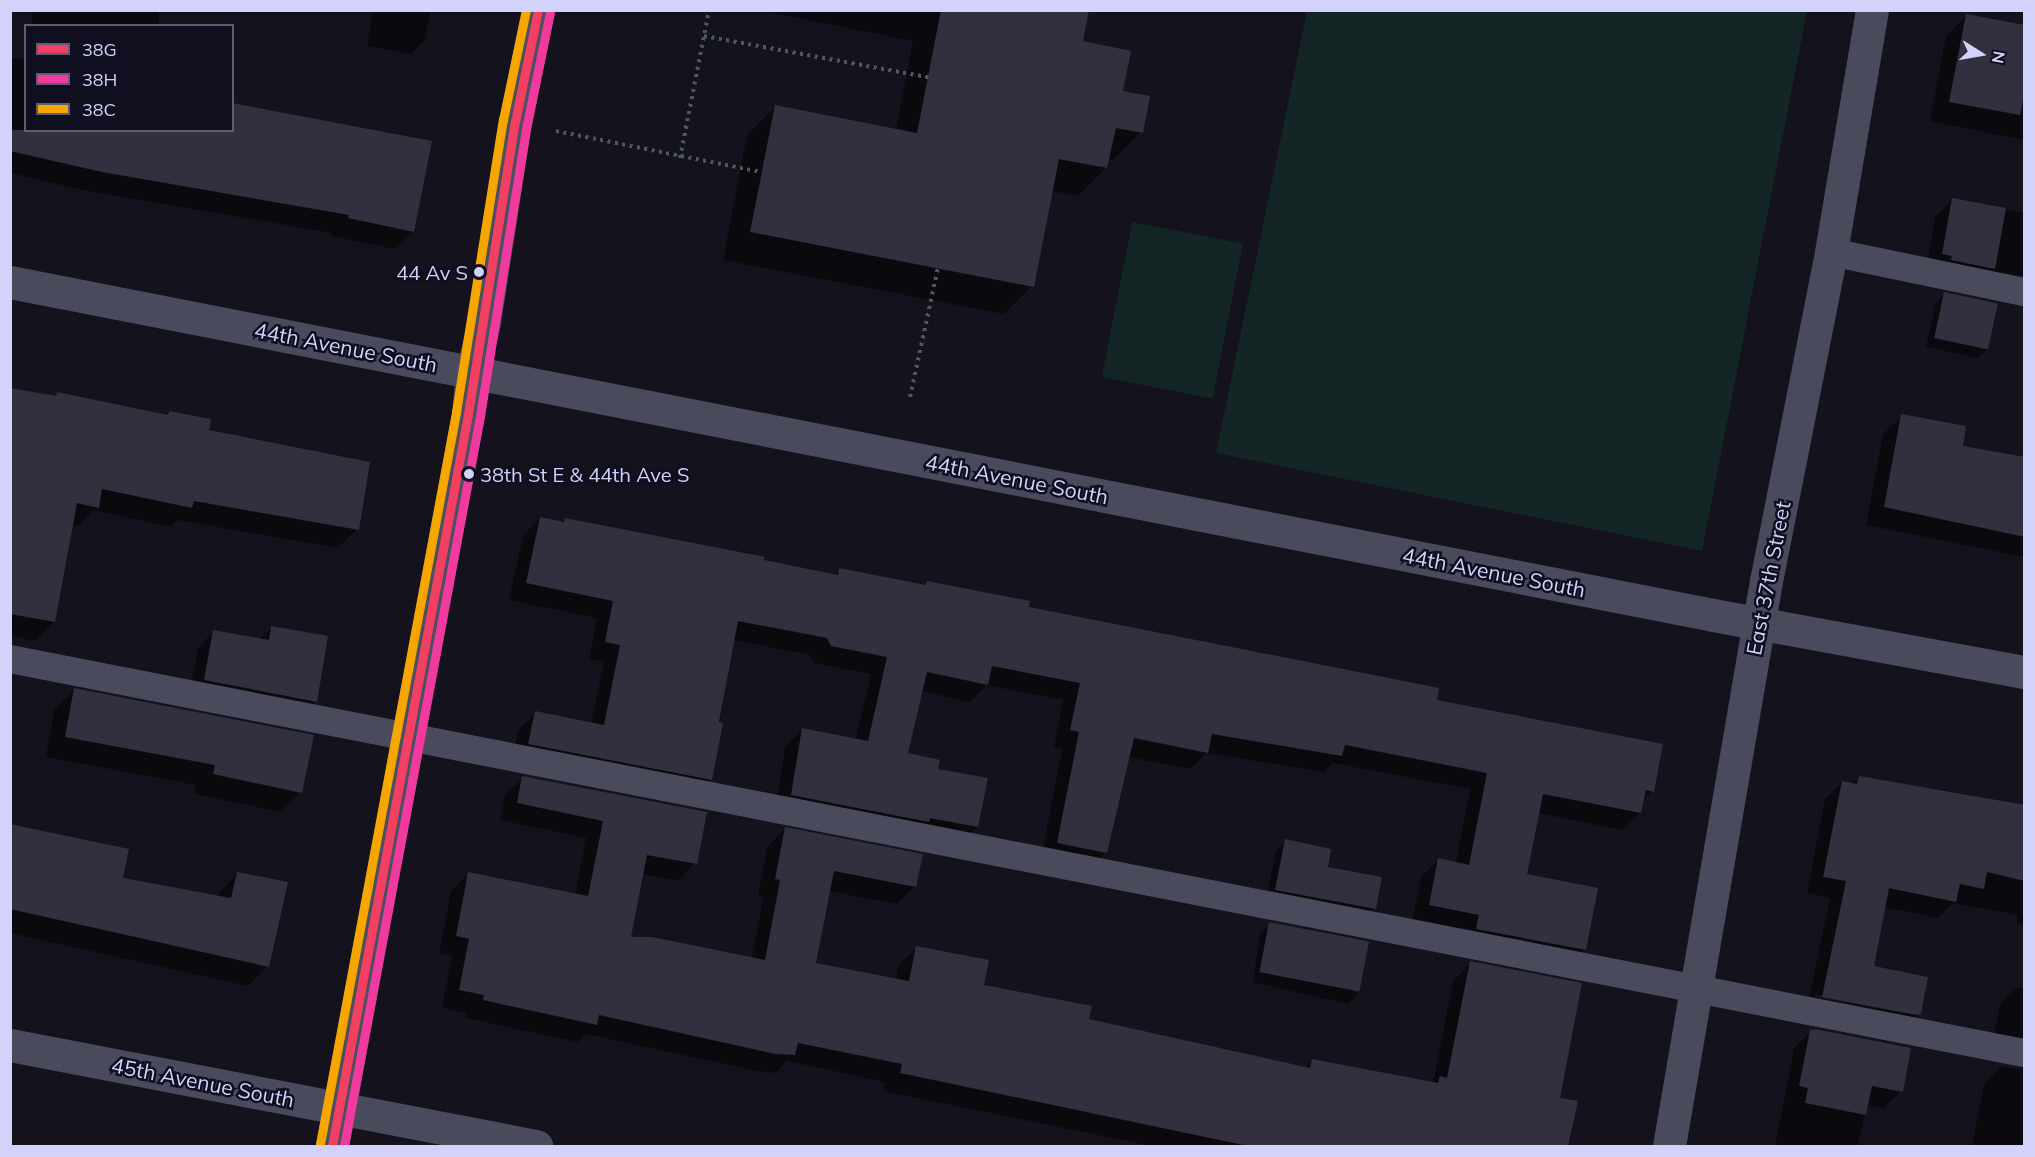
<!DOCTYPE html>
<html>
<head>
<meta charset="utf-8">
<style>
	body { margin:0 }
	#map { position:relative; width:2035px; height:1157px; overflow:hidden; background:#14121c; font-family:Mulish,sans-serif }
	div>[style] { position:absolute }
	.green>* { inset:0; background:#132625; transform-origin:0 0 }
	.shadow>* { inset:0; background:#0007; transform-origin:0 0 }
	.building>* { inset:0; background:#32303e; transform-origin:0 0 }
	.path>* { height:4px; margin-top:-2px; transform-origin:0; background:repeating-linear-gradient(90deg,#4a5862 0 3px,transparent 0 7.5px) }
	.lane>* { height:28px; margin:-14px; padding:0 14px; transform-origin:14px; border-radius:14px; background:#494a5c }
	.street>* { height:33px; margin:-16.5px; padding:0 16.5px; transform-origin:16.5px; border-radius:16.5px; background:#494a5c }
	.secondary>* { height:33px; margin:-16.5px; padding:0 16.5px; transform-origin:16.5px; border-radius:16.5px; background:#4c4e62 }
	.bus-1>* { height:9px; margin:-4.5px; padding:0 4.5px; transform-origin:4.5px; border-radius:4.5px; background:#f24062 }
	.bus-2>* { height:9px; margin:-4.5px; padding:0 4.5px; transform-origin:4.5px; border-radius:4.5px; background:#f13a9d }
	.bus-3>* { height:9px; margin:-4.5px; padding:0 4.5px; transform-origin:4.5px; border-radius:4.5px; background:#f7a600 }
	.dots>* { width:16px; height:16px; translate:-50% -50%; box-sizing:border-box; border:3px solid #100f1f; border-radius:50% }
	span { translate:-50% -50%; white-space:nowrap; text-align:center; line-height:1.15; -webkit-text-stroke:5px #100f1f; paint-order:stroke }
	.bus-label { font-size:20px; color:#d2d2fa }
	.right { translate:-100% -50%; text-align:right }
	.left { translate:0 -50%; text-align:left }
	.street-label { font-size:21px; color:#d2d2fa }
	.frame { position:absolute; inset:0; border:12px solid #d2d2fa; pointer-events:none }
	.legend { position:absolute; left:24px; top:24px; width:210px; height:108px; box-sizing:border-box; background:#100f1f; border:2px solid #5e5d77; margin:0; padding:8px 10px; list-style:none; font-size:18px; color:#d2d2fa }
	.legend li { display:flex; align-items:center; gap:12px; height:30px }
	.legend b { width:30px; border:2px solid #5e5d77 }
	.north { position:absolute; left:1951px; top:24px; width:60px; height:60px; -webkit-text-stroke:4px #100f1f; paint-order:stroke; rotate:101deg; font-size:16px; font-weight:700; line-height:24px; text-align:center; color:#d2d2fa }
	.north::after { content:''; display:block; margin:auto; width:21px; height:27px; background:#d2d2fa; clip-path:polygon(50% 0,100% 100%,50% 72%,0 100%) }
</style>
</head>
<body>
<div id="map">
	<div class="green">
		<i style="clip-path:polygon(1307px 11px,1807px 11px,1702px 551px,1216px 453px)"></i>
		<i style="left:1132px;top:222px;width:113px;height:158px;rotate:11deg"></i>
	</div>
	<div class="shadow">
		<i style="left:32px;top:10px;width:127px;height:16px"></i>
		<i style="clip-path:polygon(373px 10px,431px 10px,425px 40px,411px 54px,367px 46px)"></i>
		<i style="clip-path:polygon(758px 10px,1088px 10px,1081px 42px,1121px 92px,1141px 132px,1113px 160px,1108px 159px,1106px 168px,1078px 196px,1051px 191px,1032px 286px,1004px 314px,723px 260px,747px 135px,775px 107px,896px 130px,913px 41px)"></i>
		<i style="clip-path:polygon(1966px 16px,2024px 28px,2024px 140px,1930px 121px,1946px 36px)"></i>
		<i style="clip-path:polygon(12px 58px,26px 60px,26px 130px,413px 231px,394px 249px,331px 236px,332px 233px,83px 190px,10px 173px)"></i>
		<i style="clip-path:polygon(1952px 200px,2024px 213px,2024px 276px,2001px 272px,1986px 287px,1926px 271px,1935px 217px)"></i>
		<i style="clip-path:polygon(1945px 294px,1988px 348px,1978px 358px,1926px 347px,1935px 304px)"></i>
		<i style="clip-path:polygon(10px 389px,54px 397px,58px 394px,165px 416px,169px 412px,207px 431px,357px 529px,338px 548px,178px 520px,171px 527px,94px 510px,78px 526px,71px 525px,54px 622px,35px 641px,10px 636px)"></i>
		<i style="clip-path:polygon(1902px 416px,1961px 448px,2024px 459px,2024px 557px,1866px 525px,1883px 434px)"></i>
		<i style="clip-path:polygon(540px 518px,562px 523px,565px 520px,834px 576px,840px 570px,1028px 602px,1027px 608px,1435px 701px,1652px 791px,1642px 802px,1640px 813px,1622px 830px,1538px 813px,1526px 875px,1596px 889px,1584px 950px,1567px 967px,1412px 922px,1421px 877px,1438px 860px,1456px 863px,1470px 789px,1333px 763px,1324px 772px,1206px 753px,1190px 769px,1128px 757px,1106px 852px,1089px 870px,1041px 860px,1062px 749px,1054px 747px,1063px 700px,986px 685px,970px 702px,921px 691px,906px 755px,937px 770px,977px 827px,960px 844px,775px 812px,785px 747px,802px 730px,855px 741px,871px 674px,814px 663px,810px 655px,733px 640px,711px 779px,694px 796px,512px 761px,518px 730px,535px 713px,591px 724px,604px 662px,589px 659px,597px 618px,509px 600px,523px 536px)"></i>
		<i style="clip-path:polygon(271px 628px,316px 702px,300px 717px,189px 696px,198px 648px,213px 632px,259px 640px)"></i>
		<i style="clip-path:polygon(74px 690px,301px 792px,281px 812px,195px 794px,196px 785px,46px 757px,54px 710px)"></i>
		<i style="clip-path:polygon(523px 778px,695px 863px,678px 881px,642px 874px,630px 938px,752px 958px,763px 898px,758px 897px,767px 847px,785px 829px,915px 886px,897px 904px,828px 891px,814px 964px,896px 980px,898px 966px,916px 948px,982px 986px,1088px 1020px,1305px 1068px,1313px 1060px,1433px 1083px,1453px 981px,1471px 963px,1558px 1099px,1576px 1102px,1567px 1146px,1152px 1146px,883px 1091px,885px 1082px,787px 1061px,776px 1073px,757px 1071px,586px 1034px,578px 1042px,466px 1018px,467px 1013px,442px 1008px,452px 956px,439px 953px,451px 891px,469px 873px,575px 895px,586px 838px,500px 820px,505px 795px)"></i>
		<i style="clip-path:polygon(evenodd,1859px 778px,1936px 793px,1940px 789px,2024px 807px,2024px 925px,2017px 923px,2018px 915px,1953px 903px,1938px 918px,1884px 907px,1872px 967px,1920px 1013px,1903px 1030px,1806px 1013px,1830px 898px,1807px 893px,1825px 799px,1842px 782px,1852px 785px,1859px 778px,1815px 994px,1909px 1011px,1909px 1014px,1814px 997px,1815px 994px)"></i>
		<i style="clip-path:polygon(10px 825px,121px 880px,216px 897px,237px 873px,268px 966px,248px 986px,10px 933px)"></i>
		<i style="clip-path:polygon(1286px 841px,1326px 868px,1374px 909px,1365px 918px,1266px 899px,1276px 851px)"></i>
		<i style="clip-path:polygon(1269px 924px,1358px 994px,1348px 1004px,1253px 982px,1260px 934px)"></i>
		<i style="clip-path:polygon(2016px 987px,2024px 989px,2024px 1146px,1972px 1146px,1984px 1084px,2001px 1067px,2023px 1069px,2018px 1057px,1991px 1049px,2000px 1004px)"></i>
		<i style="clip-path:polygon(1811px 1031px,1901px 1091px,1884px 1108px,1867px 1105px,1858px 1146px,1775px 1146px,1794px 1048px)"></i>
	</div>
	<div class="building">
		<i style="clip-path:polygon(941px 10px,1089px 10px,1083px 41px,1131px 51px,1123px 91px,1150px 96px,1143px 133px,1116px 128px,1107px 168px,1059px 159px,1034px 287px,750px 232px,775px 105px,917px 133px)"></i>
		<i style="clip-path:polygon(1966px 14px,2025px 25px,2025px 91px,2020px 115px,1949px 102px)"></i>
		<i style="clip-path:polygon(232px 103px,432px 141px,414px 232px,348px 218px,349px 215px,102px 172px,10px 151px,10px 130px,232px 130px)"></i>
		<i style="clip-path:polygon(1952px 198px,2006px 208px,1995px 269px,1951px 260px,1952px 256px,1942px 254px)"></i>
		<i style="left:1944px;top:292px;width:55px;height:47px;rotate:12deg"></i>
		<i style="clip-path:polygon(10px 388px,56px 396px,57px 392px,168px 415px,169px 411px,211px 419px,209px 430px,370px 462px,359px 530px,194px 501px,192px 508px,102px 489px,99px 508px,77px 503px,55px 622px,10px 614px)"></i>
		<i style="clip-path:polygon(1901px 414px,1966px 426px,1963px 446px,2025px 457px,2025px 537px,1884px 507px)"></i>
		<i style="clip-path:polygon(540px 517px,564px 522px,565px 518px,765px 557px,764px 560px,838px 575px,839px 568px,926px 585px,927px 581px,1030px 601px,1029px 607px,1439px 688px,1437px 700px,1663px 744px,1654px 792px,1646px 790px,1641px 813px,1543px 794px,1527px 874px,1598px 888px,1586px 950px,1476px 929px,1479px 915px,1429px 905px,1438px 858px,1469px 865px,1487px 773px,1345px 745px,1342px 756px,1212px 734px,1208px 753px,1134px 738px,1107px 853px,1057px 843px,1079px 732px,1070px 730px,1080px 683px,992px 666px,988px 685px,927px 672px,908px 753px,940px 760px,938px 769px,988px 778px,978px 827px,930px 818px,929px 822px,791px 795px,802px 728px,868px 741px,887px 657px,831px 646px,827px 638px,738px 621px,719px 722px,723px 723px,712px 780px,528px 744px,535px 711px,604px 725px,620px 645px,605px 642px,613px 601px,526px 583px)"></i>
		<i style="clip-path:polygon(271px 626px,328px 636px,317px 702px,204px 680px,213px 630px,269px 640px)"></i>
		<i style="clip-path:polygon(74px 688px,314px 735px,302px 793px,213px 774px,215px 765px,65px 737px)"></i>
		<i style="clip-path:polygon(522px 776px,707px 812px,697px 864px,647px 855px,631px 937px,652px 937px,765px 960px,780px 880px,775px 879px,785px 827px,923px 854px,916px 887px,834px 871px,816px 963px,909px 981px,916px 946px,989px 960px,984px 985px,1092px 1006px,1089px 1019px,1310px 1068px,1312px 1059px,1438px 1083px,1440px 1076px,1447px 1078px,1470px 961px,1582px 983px,1560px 1098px,1578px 1101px,1568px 1146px,1248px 1146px,900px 1073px,902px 1064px,798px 1043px,795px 1055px,775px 1054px,599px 1015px,597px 1025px,483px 1000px,484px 995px,459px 990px,469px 939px,456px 936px,468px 872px,588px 896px,603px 821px,517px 803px)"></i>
		<i style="clip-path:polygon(1859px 776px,2025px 805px,2025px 881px,1987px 872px,1984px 889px,1960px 884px,1956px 902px,1889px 888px,1874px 966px,1928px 977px,1921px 1014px,1917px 1015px,1822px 997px,1846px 881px,1823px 877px,1842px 781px,1857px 784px)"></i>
		<i style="clip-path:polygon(10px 824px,129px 849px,123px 878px,231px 898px,237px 872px,288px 882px,269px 967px,10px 909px)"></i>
		<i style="clip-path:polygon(1285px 839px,1331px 849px,1328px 867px,1382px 877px,1376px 909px,1275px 890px)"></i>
		<i style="left:1269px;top:922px;width:102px;height:51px;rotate:11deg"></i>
		<i style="clip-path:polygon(1815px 1029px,1911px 1048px,1903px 1092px,1872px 1086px,1866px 1115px,1805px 1103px,1808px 1088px,1799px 1086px,1810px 1030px)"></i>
	</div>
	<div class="path">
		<i style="left:704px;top:36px;width:228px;rotate:10.4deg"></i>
		<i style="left:556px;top:131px;width:210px;rotate:11.3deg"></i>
		<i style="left:680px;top:158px;width:151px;rotate:-78.9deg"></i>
		<i style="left:910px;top:397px;width:132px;rotate:-77.8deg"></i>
	</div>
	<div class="lane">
		<i style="left:1831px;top:252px;width:197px;rotate:11.7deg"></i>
		<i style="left:10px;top:659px;width:2052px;rotate:11.07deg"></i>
	</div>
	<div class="street">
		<i style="left:10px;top:282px;width:1735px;rotate:11.06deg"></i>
		<i style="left:1713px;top:615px;width:316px;rotate:10.4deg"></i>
		<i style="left:10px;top:1045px;width:536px;rotate:10.87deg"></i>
		<i style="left:1669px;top:1146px;width:573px;rotate:-80.26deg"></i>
		<i style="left:1766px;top:581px;width:335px;rotate:-78.8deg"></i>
		<i style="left:1831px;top:252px;width:245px;rotate:-80.4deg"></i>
	</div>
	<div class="secondary">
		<i style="left:332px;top:1146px;width:745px;rotate:-79.47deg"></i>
		<i style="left:468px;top:414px;width:42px;rotate:-84.6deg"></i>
		<i style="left:472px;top:372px;width:51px;rotate:-76.5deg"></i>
		<i style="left:484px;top:322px;width:202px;rotate:-81.2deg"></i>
		<i style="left:515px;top:122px;width:114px;rotate:-78.4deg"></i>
	</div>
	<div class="bus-1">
		<i style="left:332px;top:1146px;width:745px;rotate:-79.47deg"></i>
		<i style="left:468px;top:414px;width:296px;rotate:-80.9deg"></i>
		<i style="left:515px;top:122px;width:114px;rotate:-78.4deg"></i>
	</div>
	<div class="bus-2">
		<i style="left:344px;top:1146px;width:743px;rotate:-79.45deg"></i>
		<i style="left:480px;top:416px;width:296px;rotate:-80.9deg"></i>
		<i style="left:527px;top:124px;width:114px;rotate:-78.4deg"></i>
	</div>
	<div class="bus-3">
		<i style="left:320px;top:1144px;width:745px;rotate:-79.47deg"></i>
		<i style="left:456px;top:412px;width:296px;rotate:-80.9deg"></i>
		<i style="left:503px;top:120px;width:112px;rotate:-78.2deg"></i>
	</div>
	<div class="dots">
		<i style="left:479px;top:272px;background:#d2d2fa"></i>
		<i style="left:469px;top:474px;background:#d2d2fa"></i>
	</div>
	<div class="bus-label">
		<span class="right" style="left:468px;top:272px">44 Av S</span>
		<span class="left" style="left:480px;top:474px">38th St E &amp; 44th Ave S</span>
	</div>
	<div class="street-label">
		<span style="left:346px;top:347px;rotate:11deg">44th Avenue South</span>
		<span style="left:1017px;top:479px;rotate:11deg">44th Avenue South</span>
		<span style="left:1494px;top:572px;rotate:11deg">44th Avenue South</span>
		<span style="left:1768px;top:578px;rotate:-79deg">East 37th Street</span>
		<span style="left:203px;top:1082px;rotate:11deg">45th Avenue South</span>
	</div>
	<div class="frame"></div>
	<ul class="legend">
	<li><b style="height:8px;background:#f24062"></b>38G</li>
	<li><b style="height:8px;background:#f13a9d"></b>38H</li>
	<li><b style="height:8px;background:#f7a600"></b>38C</li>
	</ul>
	<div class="north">N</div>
</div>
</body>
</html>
